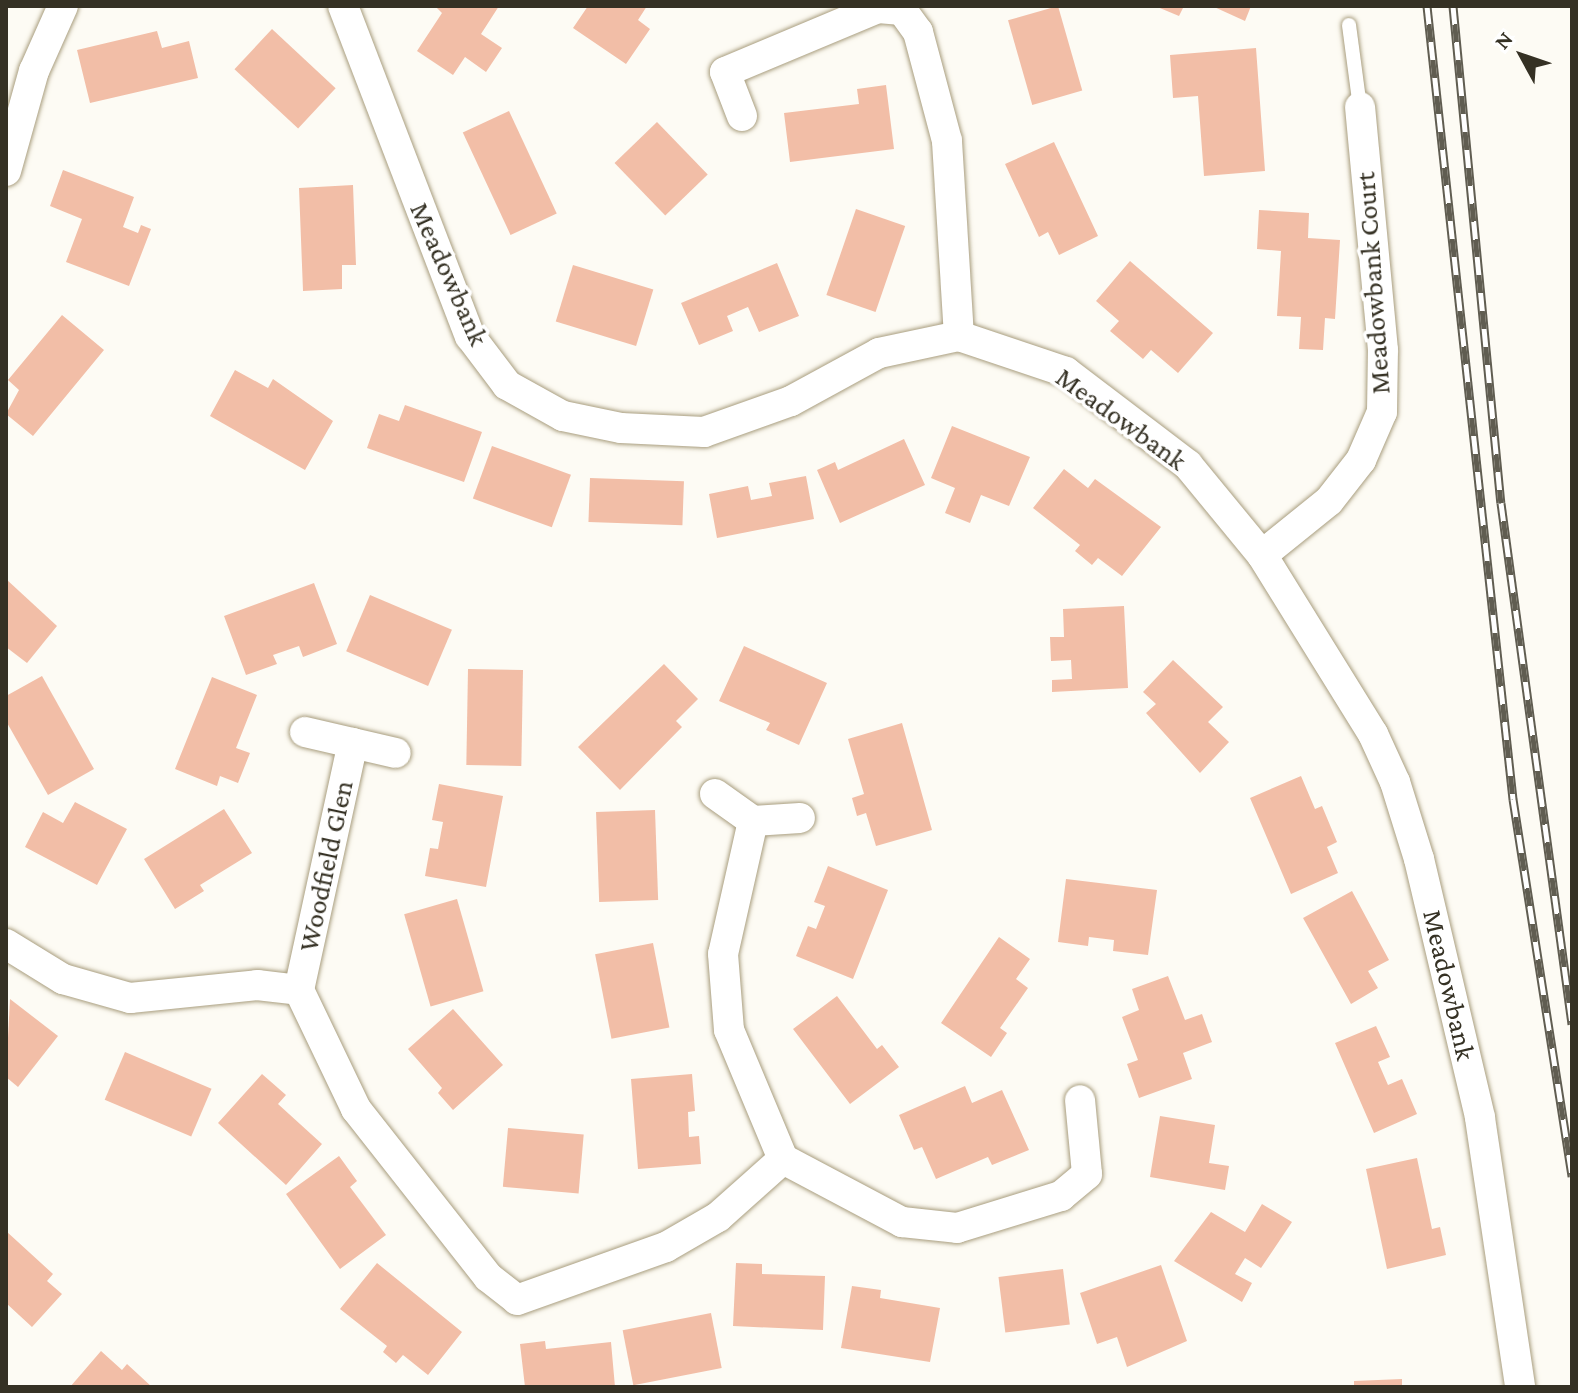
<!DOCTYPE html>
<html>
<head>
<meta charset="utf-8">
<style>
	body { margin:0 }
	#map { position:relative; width:1578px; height:1393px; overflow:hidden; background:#fdfbf4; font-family:"Crimson Pro",serif }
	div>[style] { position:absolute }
	.building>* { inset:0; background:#f2bea7; transform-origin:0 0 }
	.roads { filter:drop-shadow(0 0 2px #a99e7f) drop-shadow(0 0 2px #a99e7f) }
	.service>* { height:14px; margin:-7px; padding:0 7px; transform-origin:7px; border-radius:7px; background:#fff }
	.minor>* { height:30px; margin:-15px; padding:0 15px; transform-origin:15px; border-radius:15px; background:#fff }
	.rail>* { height:9px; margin-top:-4.5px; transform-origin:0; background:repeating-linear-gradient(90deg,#fff 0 18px,#605d51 0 36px); box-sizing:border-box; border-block:2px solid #605d51 }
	span { translate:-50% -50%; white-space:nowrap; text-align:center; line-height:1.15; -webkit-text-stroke:7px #fff; paint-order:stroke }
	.street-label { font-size:28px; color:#353124 }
	.frame { position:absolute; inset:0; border:8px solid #353124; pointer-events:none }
	.north { position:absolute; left:1482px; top:16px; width:80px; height:80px; -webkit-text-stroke:6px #fff; paint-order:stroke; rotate:310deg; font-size:22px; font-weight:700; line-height:32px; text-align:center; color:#353124 }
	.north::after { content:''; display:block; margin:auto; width:28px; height:36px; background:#353124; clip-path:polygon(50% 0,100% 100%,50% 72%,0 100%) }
</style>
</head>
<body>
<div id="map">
	<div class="building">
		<i style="clip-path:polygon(435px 6px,499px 6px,481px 34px,502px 48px,486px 72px,465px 57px,453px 75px,417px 51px,442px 13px)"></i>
		<i style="clip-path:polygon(588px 6px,647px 6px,638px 20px,650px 29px,626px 64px,573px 28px)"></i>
		<i style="left:1058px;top:6px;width:88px;height:52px;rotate:74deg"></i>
		<i style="clip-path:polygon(1155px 6px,1184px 6px,1179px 16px)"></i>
		<i style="clip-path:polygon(1212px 6px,1251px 6px,1245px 21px)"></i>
		<i style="left:272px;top:29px;width:87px;height:55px;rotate:43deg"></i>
		<i style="clip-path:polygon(157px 31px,162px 48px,189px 41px,198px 78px,90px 103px,77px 50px)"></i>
		<i style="clip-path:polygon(1256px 48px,1265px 171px,1204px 176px,1198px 96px,1173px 98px,1170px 55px)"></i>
		<i style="clip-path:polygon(886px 85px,894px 149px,790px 162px,784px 113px,859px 104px,857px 89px)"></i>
		<i style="left:509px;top:111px;width:113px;height:51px;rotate:65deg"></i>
		<i style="left:657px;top:122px;width:73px;height:59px;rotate:46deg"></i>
		<i style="clip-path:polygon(1054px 142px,1098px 236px,1059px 255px,1048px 232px,1039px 237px,1005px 164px)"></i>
		<i style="clip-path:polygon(63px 170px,134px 197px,123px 227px,138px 233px,141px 225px,151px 229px,129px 286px,66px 262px,82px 219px,50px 206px)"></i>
		<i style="clip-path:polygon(353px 185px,356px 265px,342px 265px,342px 289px,303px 291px,299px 188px)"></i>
		<i style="left:856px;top:209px;width:52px;height:91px;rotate:19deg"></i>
		<i style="clip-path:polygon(1259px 210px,1309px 213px,1308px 238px,1340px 240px,1335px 319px,1325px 318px,1323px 350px,1299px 349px,1301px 317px,1277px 316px,1281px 251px,1257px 249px)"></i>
		<i style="clip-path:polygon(1130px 261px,1213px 333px,1178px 373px,1151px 350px,1143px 359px,1110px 331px,1119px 321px,1096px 301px)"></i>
		<i style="clip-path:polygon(777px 263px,799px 316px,759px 332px,748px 307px,727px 316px,733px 331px,699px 345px,681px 303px)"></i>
		<i style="left:573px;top:265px;width:84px;height:59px;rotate:17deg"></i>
		<i style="clip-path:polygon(62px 315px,104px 350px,33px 436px,6px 414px,19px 390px,8px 380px)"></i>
		<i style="clip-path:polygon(235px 370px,268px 388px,273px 379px,333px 421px,305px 470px,210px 416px)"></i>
		<i style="clip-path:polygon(405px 405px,482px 432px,464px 482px,367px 448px,379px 414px,399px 421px)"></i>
		<i style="clip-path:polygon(952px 426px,1030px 457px,1009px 506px,981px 495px,970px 523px,945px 513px,955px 488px,931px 478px)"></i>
		<i style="clip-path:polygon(904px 439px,925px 485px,840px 523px,817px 470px,835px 462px,838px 470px)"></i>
		<i style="left:492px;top:446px;width:84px;height:56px;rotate:20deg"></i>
		<i style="clip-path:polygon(1064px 469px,1088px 488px,1095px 479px,1161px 527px,1122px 576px,1098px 558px,1092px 565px,1075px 551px,1080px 545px,1033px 508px)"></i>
		<i style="clip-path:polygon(806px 476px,814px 519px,717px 538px,709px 494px,748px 486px,751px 500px,772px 496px,769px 483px)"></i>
		<i style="left:590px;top:478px;width:94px;height:44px;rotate:2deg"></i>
		<i style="clip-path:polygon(6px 579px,57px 626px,27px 663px,6px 647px)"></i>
		<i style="clip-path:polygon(314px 583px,337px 644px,303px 657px,299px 646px,273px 655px,277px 664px,246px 675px,224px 616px)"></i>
		<i style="left:370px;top:595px;width:89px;height:61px;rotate:23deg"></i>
		<i style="clip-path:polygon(1124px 606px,1128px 688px,1052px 692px,1052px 680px,1072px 679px,1071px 660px,1051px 661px,1050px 637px,1064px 637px,1063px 609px)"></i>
		<i style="clip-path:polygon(744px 646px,827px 683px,799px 745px,766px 730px,770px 723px,719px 701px)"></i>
		<i style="clip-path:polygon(1173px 660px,1223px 707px,1208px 722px,1229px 742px,1200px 773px,1146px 713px,1156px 704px,1143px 692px)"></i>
		<i style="clip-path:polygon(664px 664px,698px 699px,676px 721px,682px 727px,620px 790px,578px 747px)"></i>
		<i style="left:468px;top:669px;width:55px;height:96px;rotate:1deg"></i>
		<i style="clip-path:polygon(42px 676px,94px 769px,48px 795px,6px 721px,6px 696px)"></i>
		<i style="clip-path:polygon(212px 677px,257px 695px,236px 748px,250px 753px,238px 783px,220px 776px,217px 786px,175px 769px)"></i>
		<i style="clip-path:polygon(902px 723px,932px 830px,876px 846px,866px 813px,857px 816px,852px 798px,864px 794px,848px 739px)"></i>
		<i style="clip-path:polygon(1301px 776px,1315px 809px,1322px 806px,1337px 842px,1327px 847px,1338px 873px,1291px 894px,1250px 798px)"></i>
		<i style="clip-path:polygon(439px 784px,503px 796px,486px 887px,425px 876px,430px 848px,438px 849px,443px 822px,432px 820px)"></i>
		<i style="clip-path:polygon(75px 802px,127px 829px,97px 885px,25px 847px,43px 812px,63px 823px)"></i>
		<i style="clip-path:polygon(224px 809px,252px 853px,200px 885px,204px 891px,175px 909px,144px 859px)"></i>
		<i style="left:655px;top:810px;width:90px;height:59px;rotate:88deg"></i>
		<i style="clip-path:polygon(828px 866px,888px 890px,853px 979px,796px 956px,808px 926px,816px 929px,825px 906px,814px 902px)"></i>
		<i style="clip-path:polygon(1066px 879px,1157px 890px,1148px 955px,1113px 951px,1114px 940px,1089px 937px,1088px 946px,1058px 942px)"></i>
		<i style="clip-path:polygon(1352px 891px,1389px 960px,1368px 971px,1378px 988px,1351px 1004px,1303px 918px)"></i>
		<i style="left:457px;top:899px;width:96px;height:55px;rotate:74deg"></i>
		<i style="clip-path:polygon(999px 937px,1030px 959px,1016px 979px,1028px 988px,1000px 1028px,1007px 1033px,991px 1057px,941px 1023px)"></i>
		<i style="left:653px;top:943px;width:86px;height:59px;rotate:79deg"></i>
		<i style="clip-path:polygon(1168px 976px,1185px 1020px,1202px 1014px,1212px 1042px,1183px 1053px,1192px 1079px,1139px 1098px,1127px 1064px,1138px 1060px,1122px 1017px,1139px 1010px,1132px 989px)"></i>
		<i style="clip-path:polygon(837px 996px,877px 1049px,882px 1045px,899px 1067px,850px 1104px,793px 1029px)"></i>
		<i style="clip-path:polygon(10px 999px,58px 1036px,18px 1087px,6px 1077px)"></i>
		<i style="clip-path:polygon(453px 1009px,503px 1065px,453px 1110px,438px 1093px,442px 1088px,408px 1049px)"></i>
		<i style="clip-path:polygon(1376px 1026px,1390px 1057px,1378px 1062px,1388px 1085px,1402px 1079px,1417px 1114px,1374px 1133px,1335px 1043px)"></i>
		<i style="left:125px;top:1052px;width:94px;height:52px;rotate:23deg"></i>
		<i style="clip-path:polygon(262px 1074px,286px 1095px,278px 1104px,322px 1144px,286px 1185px,218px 1123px)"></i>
		<i style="clip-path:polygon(692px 1074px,695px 1111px,688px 1112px,689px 1137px,699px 1136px,701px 1164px,638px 1169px,631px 1079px)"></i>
		<i style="clip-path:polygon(965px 1086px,972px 1103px,1002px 1090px,1029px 1150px,992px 1165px,988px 1157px,936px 1179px,922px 1147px,914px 1150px,899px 1115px)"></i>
		<i style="clip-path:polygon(1160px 1116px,1215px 1125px,1209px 1163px,1229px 1166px,1225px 1190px,1150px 1177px)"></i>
		<i style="left:508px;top:1128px;width:76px;height:59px;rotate:5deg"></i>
		<i style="clip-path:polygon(339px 1156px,357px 1181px,350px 1187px,386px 1235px,340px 1269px,286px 1194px)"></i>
		<i style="clip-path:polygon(1417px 1158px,1432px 1229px,1440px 1227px,1446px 1255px,1387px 1269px,1366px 1169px)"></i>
		<i style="clip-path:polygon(1262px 1204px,1292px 1222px,1261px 1268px,1245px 1258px,1235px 1274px,1252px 1283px,1242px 1302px,1174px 1261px,1211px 1212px,1245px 1232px)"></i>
		<i style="clip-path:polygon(6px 1231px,53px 1274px,47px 1281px,62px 1294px,32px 1327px,6px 1303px)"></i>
		<i style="clip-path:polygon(377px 1263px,462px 1332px,428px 1375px,403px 1355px,396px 1363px,383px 1352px,387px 1346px,340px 1309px)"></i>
		<i style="clip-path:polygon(736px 1263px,762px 1264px,762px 1274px,825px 1276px,823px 1330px,733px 1326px)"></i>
		<i style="clip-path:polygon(1161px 1265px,1187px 1341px,1127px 1367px,1117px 1337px,1097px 1344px,1080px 1293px)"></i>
		<i style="left:1063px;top:1269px;width:56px;height:65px;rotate:83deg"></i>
		<i style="clip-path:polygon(852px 1286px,881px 1290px,880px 1298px,940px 1308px,930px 1362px,841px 1348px)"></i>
		<i style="left:711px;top:1313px;width:56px;height:90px;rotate:79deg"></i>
		<i style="clip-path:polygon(545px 1341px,546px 1349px,611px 1342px,615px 1387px,525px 1387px,520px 1344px)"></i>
		<i style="clip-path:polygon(101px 1351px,122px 1370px,127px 1364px,152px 1387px,70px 1387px)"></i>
		<i style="clip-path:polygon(1402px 1379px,1402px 1387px,1354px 1387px,1354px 1381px)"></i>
	</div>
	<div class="roads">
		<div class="service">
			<i style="left:1349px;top:25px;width:83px;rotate:82.4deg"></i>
		</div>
		<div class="minor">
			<i style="left:343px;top:6px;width:354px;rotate:69deg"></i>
			<i style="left:470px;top:336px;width:61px;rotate:52.9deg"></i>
			<i style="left:507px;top:385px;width:64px;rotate:29deg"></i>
			<i style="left:563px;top:416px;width:59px;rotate:11.7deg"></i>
			<i style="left:621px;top:428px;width:83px;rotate:2.8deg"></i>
			<i style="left:704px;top:432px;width:92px;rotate:-19.6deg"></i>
			<i style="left:791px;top:401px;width:100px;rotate:-28.6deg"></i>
			<i style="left:879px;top:353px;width:82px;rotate:-12deg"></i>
			<i style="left:959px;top:336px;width:113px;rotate:18.6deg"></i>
			<i style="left:1066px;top:372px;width:153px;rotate:37.3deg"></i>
			<i style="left:1188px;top:465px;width:117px;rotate:50.6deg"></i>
			<i style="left:1262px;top:555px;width:211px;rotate:58.2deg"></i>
			<i style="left:1373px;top:734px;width:53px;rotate:65.4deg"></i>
			<i style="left:1395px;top:782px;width:81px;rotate:72.7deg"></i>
			<i style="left:1419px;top:859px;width:266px;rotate:76.7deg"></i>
			<i style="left:1480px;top:1118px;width:272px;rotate:81.5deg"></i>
			<i style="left:742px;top:116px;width:47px;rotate:-111.1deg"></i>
			<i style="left:725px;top:72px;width:166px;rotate:-22.7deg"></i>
			<i style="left:878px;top:8px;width:24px;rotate:5deg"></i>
			<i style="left:902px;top:10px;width:27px;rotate:54deg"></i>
			<i style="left:918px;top:32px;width:113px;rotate:75.1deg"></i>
			<i style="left:947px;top:141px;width:195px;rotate:86.5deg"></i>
			<i style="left:6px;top:171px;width:104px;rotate:-74.4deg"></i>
			<i style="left:34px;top:71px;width:71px;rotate:-66deg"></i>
			<i style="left:1262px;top:555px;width:86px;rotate:-38.9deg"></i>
			<i style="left:1329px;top:501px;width:52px;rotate:-52deg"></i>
			<i style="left:1361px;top:460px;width:52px;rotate:-66.4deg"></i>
			<i style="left:1382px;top:412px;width:62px;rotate:-89.1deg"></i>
			<i style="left:1383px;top:350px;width:244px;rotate:-95.4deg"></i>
			<i style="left:305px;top:732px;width:93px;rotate:13deg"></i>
			<i style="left:715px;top:794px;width:47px;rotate:35.4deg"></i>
			<i style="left:753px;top:821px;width:47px;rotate:-3.7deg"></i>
			<i style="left:753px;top:821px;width:136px;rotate:102.7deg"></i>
			<i style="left:723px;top:954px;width:76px;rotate:85.5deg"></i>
			<i style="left:729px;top:1030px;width:140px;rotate:67.3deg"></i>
			<i style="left:783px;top:1159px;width:135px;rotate:27.9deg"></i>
			<i style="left:902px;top:1222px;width:55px;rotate:6.2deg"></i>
			<i style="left:957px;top:1228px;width:109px;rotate:-17.1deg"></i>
			<i style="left:1061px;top:1196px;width:34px;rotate:-40deg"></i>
			<i style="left:1087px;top:1174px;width:74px;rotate:-95.4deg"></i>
			<i style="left:6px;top:944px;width:67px;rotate:31.6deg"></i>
			<i style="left:63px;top:979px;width:70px;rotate:15.8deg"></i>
			<i style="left:130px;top:998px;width:128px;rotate:-5.8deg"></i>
			<i style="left:257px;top:985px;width:42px;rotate:6.8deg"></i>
			<i style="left:299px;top:990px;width:132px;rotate:64.4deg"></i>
			<i style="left:356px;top:1109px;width:214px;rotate:51.8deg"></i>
			<i style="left:488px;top:1277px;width:37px;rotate:38deg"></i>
			<i style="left:517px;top:1300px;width:158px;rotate:-19.6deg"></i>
			<i style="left:666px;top:1247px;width:60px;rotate:-30deg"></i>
			<i style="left:718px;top:1217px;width:87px;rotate:-41.7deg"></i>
			<i style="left:299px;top:990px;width:253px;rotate:-77.7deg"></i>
		</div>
	</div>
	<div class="rail">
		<i style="left:1427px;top:6px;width:798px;rotate:83.81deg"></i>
		<i style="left:1513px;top:799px;width:382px;rotate:81.1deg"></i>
		<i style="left:1453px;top:6px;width:499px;rotate:84.5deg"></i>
		<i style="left:1501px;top:503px;width:526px;rotate:82.24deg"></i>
	</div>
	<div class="street-label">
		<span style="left:449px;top:274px;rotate:66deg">Meadowbank</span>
		<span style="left:1373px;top:283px;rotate:-94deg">Meadowbank Court</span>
		<span style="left:1121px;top:419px;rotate:36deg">Meadowbank</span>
		<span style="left:326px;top:866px;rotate:-78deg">Woodfield Glen</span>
		<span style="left:1449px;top:985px;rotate:77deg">Meadowbank</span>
	</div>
	<div class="frame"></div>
	<div class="north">N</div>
</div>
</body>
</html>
